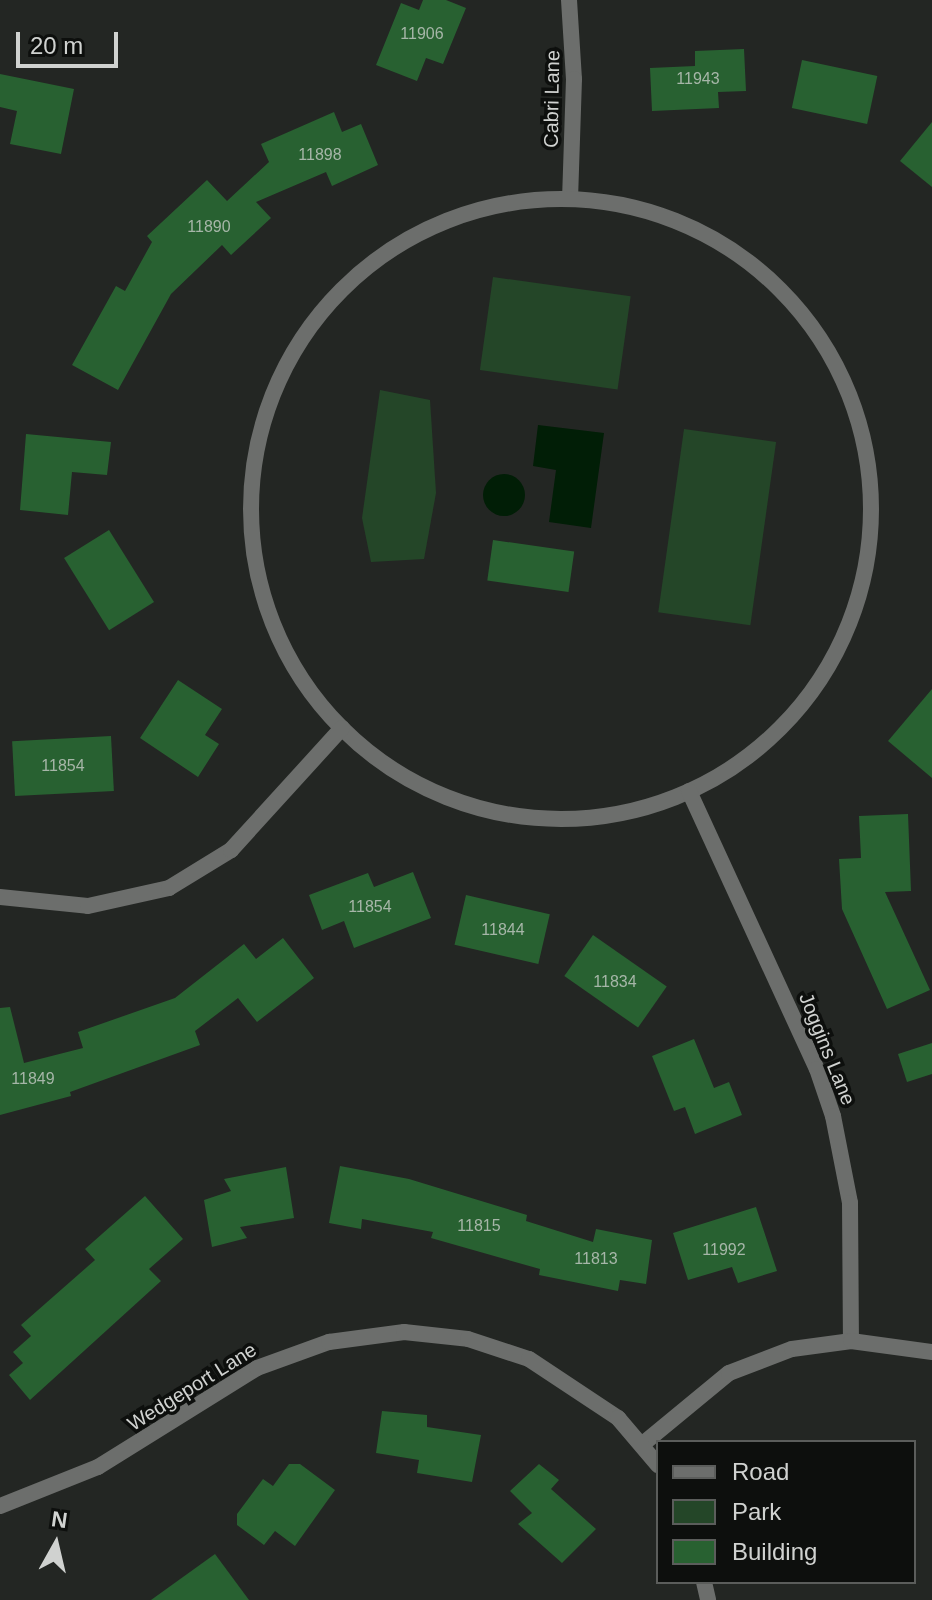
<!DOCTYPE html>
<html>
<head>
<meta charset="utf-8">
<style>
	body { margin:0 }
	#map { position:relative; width:932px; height:1600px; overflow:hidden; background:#232623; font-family:Arial,sans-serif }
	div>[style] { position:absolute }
	.green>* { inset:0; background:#244628; transform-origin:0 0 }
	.water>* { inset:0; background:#011e06 }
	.round { border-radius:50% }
	.building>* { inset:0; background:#286131; transform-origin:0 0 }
	.street>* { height:16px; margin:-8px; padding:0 8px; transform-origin:8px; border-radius:8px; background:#6c6e6c }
	.street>.ring { margin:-8px; padding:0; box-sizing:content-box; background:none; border:16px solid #6c6e6c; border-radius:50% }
	span { translate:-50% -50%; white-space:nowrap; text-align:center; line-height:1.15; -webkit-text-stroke:7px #0d0f0d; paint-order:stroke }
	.number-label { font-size:16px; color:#a6b6a8 }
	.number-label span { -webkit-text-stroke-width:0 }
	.street-label { font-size:20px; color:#d0d2d0 }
	.legend { position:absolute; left:656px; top:1440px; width:260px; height:144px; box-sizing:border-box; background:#0d0f0d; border:2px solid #5b5d5b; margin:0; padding:10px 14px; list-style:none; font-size:24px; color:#d0d2d0 }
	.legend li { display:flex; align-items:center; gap:16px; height:40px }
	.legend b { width:40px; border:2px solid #5b5d5b }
	.north { position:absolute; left:16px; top:1504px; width:80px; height:80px; -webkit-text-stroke:6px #0d0f0d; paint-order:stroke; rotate:8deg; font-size:22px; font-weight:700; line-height:32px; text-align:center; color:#d0d2d0 }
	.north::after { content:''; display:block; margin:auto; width:28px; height:36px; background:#d0d2d0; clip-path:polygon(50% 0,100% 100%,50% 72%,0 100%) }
	.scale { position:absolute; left:16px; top:32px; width:102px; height:36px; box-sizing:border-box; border:4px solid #d0d2d0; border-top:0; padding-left:10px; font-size:24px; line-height:28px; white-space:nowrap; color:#d0d2d0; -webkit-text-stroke:6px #0d0f0d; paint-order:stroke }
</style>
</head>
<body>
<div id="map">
	<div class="green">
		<i style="left:493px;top:277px;width:139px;height:94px;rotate:8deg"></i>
		<i style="clip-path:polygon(380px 390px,430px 400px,436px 493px,424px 559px,371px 562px,362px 518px)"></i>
		<i style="left:684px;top:429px;width:93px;height:185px;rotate:8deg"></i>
	</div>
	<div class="water">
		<i style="clip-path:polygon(538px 425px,604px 433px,591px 528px,549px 522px,556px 470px,533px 466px)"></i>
		<i class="round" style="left:483px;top:474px;width:42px;height:42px"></i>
	</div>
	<div class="building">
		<i style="clip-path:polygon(423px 0,446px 0,466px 8px,443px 64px,426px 58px,417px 81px,376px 65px,401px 3px,419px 10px)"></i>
		<i style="clip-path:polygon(744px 49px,746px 91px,718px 92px,719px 108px,652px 111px,650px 68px,695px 66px,695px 51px)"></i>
		<i style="left:802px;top:60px;width:77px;height:49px;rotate:12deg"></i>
		<i style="clip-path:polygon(0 74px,74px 89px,61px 154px,10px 144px,17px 111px,0 107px)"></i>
		<i style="clip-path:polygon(334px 112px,342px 132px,361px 124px,378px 165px,332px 186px,326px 172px,256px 202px,271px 218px,231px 255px,222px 245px,171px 294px,118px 390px,72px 365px,116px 286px,125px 291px,152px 242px,147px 236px,207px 180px,227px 201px,269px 162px,261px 144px)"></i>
		<i style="clip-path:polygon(932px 122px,932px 187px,900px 161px)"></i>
		<i style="clip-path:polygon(26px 434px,111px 442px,107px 475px,72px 472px,68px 515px,20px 510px)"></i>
		<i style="left:109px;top:530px;width:85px;height:53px;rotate:58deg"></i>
		<i style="left:493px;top:540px;width:82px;height:41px;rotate:8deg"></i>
		<i style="clip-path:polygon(178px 680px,222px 709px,205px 735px,219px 744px,198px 777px,140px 738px)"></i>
		<i style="clip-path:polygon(932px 689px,932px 778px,888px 741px)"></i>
		<i style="left:111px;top:736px;width:55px;height:99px;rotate:87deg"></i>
		<i style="clip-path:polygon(908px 814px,911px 891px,885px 892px,930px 990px,887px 1009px,842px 909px,839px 859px,861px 858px,859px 816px)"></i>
		<i style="clip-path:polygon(413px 872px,431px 918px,354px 948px,344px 921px,322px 930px,309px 895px,368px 873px,374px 887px)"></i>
		<i style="left:466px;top:895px;width:86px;height:51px;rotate:13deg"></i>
		<i style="left:593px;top:935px;width:90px;height:50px;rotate:35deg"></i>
		<i style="clip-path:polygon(283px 938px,314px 978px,257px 1022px,238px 998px,195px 1031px,200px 1045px,70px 1092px,71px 1096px,0 1115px,0 1008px,10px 1007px,24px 1063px,83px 1048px,78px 1032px,175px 998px,244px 944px,256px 959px)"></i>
		<i style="clip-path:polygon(694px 1039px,714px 1088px,729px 1082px,742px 1115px,695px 1134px,685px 1107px,674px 1111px,652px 1056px)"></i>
		<i style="clip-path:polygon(932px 1043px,932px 1074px,907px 1082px,898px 1054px)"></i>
		<i style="clip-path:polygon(340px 1166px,409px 1179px,527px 1215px,526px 1221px,593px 1242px,596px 1229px,652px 1240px,646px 1284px,620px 1280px,618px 1291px,539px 1275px,540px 1269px,431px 1238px,433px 1232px,362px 1219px,361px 1229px,329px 1223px)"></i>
		<i style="clip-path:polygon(286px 1167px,294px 1218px,240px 1227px,247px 1238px,212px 1247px,204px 1200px,231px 1191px,224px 1179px)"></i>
		<i style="clip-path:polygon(145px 1196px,183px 1239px,149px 1269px,161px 1281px,30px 1400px,9px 1375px,23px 1363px,13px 1352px,31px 1336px,21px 1325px,95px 1260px,85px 1249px)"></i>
		<i style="clip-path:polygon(756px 1207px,777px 1271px,738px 1283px,732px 1267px,688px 1280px,673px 1233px)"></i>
		<i style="clip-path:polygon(382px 1411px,427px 1415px,427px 1427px,481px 1435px,472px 1482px,417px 1473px,419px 1460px,376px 1453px)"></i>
		<i style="clip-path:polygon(289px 1464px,300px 1464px,335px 1490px,295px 1546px,275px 1531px,264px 1545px,237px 1525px,237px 1514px,263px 1479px,273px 1486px)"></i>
		<i style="clip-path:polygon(539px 1464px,559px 1480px,551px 1489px,596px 1529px,562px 1563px,518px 1524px,532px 1513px,510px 1491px)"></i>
		<i style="clip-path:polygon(215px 1554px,249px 1600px,151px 1600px)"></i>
	</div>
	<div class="street">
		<i style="left:569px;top:0;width:79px;rotate:86.4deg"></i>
		<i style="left:574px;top:79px;width:120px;rotate:91.9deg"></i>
		<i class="ring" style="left:251px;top:199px;width:604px;height:604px"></i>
		<i style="left:689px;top:791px;width:306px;rotate:65.3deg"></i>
		<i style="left:817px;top:1069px;width:50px;rotate:71.2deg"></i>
		<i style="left:833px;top:1116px;width:89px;rotate:78.9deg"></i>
		<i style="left:850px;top:1203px;width:138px;rotate:89.6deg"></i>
		<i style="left:0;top:897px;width:88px;rotate:5.8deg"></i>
		<i style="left:88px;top:906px;width:83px;rotate:-12.5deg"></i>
		<i style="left:169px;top:888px;width:73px;rotate:-31.5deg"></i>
		<i style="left:231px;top:850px;width:165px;rotate:-47.7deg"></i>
		<i style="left:644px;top:1443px;width:110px;rotate:-39.5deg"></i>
		<i style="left:729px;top:1373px;width:67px;rotate:-20.9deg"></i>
		<i style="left:792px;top:1349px;width:60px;rotate:-7.7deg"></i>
		<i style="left:851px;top:1341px;width:82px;rotate:7.7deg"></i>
		<i style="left:0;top:1506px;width:105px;rotate:-21.7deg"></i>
		<i style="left:98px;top:1467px;width:187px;rotate:-31.9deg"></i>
		<i style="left:257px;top:1368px;width:77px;rotate:-19.9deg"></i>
		<i style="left:329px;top:1342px;width:76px;rotate:-7.6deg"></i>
		<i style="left:404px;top:1332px;width:64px;rotate:6.2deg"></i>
		<i style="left:468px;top:1339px;width:64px;rotate:18.2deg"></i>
		<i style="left:529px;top:1359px;width:107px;rotate:33.5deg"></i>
		<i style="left:618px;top:1418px;width:62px;rotate:49.6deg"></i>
		<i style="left:704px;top:1582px;width:18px;rotate:77deg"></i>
	</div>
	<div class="number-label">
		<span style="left:422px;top:34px">11906</span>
		<span style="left:698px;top:79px">11943</span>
		<span style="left:320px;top:155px">11898</span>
		<span style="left:209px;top:227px">11890</span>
		<span style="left:63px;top:766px">11854</span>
		<span style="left:370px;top:907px">11854</span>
		<span style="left:503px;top:930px">11844</span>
		<span style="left:615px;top:982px">11834</span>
		<span style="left:33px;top:1079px">11849</span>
		<span style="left:479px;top:1226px">11815</span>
		<span style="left:724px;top:1250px">11992</span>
		<span style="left:596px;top:1259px">11813</span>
	</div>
	<div class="street-label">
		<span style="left:552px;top:99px;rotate:-89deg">Cabri Lane</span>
		<span style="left:827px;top:1049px;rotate:68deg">Joggins Lane</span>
		<span style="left:192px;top:1387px;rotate:-32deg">Wedgeport Lane</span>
	</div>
	<ul class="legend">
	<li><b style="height:10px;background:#6c6e6c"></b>Road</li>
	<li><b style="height:22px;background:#244628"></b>Park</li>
	<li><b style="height:22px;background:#286131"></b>Building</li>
	</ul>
	<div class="north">N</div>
	<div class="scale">20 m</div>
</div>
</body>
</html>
